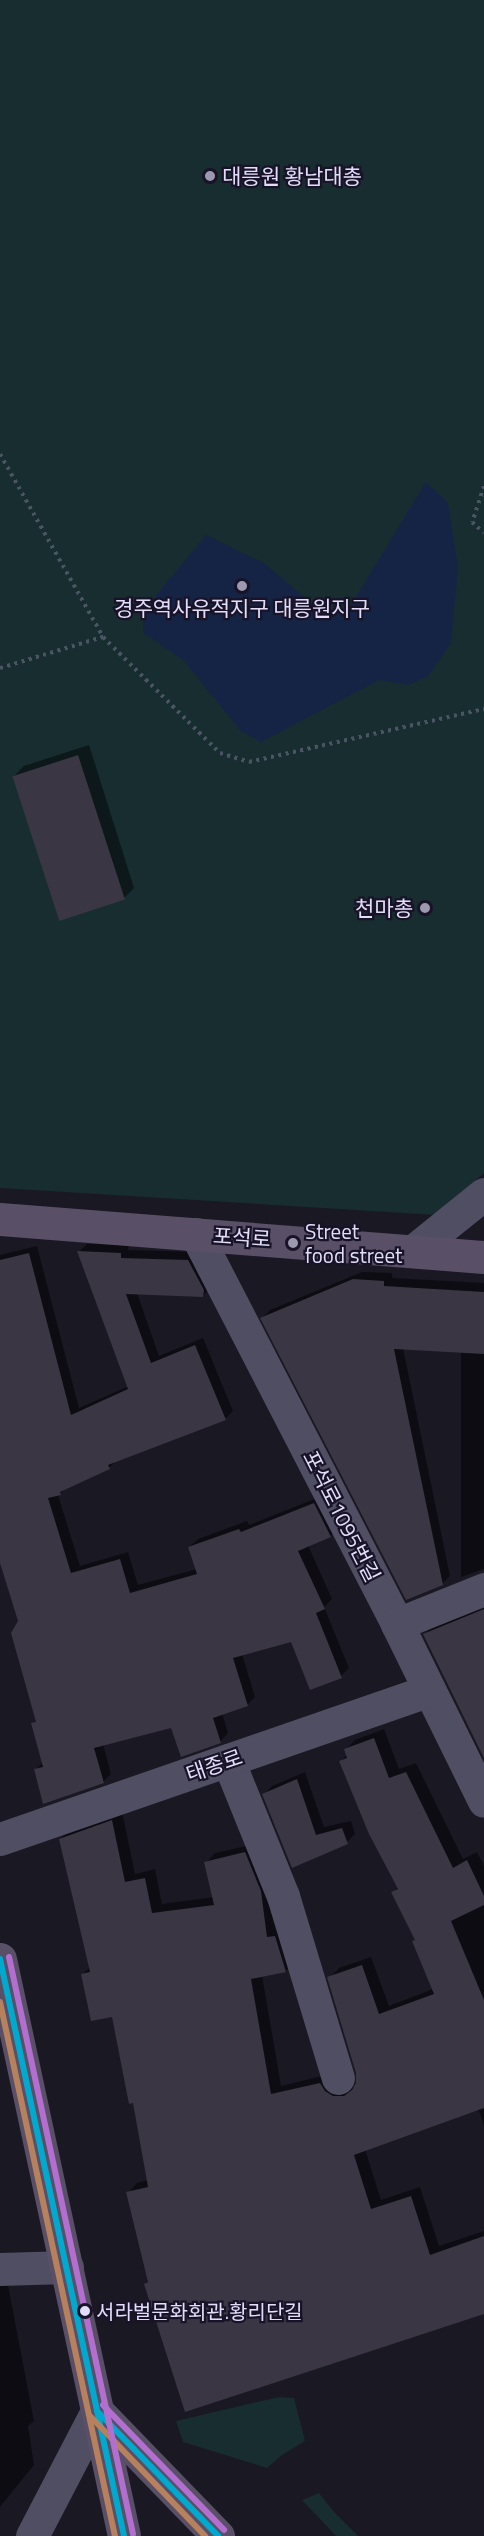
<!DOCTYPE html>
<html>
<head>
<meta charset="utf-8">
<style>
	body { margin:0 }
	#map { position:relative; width:484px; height:2536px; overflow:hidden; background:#1a1822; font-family:"Titillium Web","Noto Sans KR",sans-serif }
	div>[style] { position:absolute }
	.green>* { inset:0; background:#172d2f }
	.water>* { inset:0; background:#152445 }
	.shadow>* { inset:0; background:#0007 }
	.building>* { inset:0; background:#3a3643; transform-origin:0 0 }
	.path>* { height:4px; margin-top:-2px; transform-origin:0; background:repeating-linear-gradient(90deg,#4b5462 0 3px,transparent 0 7.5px) }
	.minor>* { height:33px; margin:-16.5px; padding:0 16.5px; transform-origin:16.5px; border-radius:16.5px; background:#504e62 }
	.tertiary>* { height:33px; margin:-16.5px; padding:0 16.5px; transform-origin:16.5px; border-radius:16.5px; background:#504e62 }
	.primary>* { height:33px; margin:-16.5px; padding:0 16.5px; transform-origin:16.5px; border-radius:16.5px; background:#594f66 }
	.bus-1>* { height:6px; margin:-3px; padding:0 3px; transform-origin:3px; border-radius:3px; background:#00a9ce }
	.bus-2>* { height:6px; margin:-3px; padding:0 3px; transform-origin:3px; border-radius:3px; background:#b6815c }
	.bus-3>* { height:6px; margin:-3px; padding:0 3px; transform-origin:3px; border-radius:3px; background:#b36fd0 }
	.dots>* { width:16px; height:16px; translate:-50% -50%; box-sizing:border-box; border:3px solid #181327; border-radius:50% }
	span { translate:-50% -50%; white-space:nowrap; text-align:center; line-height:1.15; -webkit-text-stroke:4.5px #181327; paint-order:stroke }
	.bus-label { font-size:20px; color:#e2ddfb }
	.left { translate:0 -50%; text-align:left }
	.poi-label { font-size:21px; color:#e2ddfb }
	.right { translate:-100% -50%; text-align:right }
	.street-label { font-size:21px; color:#e2ddfb }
</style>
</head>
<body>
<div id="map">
	<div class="green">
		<i style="clip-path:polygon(0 0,484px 0,484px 1173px,436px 1215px,0 1188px)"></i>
		<i style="clip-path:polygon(279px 2397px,294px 2398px,305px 2441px,282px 2455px,267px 2468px,183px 2442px,176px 2421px)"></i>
		<i style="clip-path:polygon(319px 2493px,335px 2513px,358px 2536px,336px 2536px,302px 2500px)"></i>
	</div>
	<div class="water">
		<i style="clip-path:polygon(426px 482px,448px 503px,458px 568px,451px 643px,428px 676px,408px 685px,379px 680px,261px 742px,241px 731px,184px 661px,143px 632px,144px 610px,206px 535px,264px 563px,326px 616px,346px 613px)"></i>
	</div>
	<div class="shadow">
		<i style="clip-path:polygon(89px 745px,134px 888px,123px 899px,13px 777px,24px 766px)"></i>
		<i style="clip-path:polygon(87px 1244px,129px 1245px,128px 1250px,196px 1252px,211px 1287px,203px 1296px,137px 1293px,159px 1356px,203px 1338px,233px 1411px,225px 1419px,117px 1460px,109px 1468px,67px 1487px,58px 1495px,80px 1566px,128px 1552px,138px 1585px,197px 1569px,189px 1547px,198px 1539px,247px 1521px,249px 1525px,322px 1496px,339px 1528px,330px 1536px,308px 1545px,332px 1599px,324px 1607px,349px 1668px,341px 1676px,292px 1640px,242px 1654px,255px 1697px,247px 1705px,222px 1713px,228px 1733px,220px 1742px,172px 1726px,103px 1744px,111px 1774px,103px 1782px,35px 1770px,43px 1762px,33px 1724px,37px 1720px,20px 1621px,0 1557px,0 1255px,37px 1246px,79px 1408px,129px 1386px,79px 1252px)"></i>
		<i style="clip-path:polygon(362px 1272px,392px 1273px,392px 1278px,484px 1283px,484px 1569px,461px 1577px,461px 1351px,403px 1348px,450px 1576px,442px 1584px,262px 1318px,270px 1310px)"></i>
		<i style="clip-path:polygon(484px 1605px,484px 1743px,425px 1634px,433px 1626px)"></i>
		<i style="clip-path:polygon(384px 1729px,399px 1769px,416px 1763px,463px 1859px,477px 1852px,484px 1866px,484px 2126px,478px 2108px,365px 2149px,381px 2200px,420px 2187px,439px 2246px,484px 2231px,484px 2306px,145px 2284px,149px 2280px,128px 2193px,137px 2183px,148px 2180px,134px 2101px,113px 2015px,83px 1974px,90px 1967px,60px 1839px,70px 1829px,122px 1811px,135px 1874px,155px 1869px,162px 1904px,214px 1897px,206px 1863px,215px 1853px,255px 1844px,295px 1961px,286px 1971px,262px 1975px,281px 2086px,330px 2074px,343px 2087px,355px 2087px,358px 2073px,329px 1978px,339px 1968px,371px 1957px,389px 2006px,433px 1989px,416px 1939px,393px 1892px,398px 1887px,341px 1761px,347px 1755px,345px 1750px,355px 1740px)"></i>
		<i style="clip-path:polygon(305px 1772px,324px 1827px,351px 1821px,355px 1834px,347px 1842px,293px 1866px,264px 1795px,272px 1786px)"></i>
		<i style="clip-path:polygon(8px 2285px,34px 2421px,28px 2426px,34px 2465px,0 2507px,0 2286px)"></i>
	</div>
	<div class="building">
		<i style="left:78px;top:755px;width:152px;height:69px;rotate:72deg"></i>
		<i style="clip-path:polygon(77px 1251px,121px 1253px,121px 1258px,188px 1260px,204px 1290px,203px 1297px,126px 1294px,151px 1363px,195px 1345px,226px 1420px,108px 1465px,110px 1469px,60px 1492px,61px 1495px,48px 1498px,71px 1573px,120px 1559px,130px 1593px,197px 1574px,188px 1547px,239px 1529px,241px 1532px,314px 1503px,331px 1537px,298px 1551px,325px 1609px,316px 1613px,342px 1678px,310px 1690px,291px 1642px,233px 1658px,248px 1706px,213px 1718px,221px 1743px,181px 1757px,171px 1728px,94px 1748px,104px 1783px,43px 1804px,34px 1769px,43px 1767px,31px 1723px,36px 1722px,11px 1633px,18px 1621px,0 1563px,0 1260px,29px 1253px,71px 1415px,128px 1389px)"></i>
		<i style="clip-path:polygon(353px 1279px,384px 1281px,384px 1286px,484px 1292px,484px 1354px,394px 1349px,443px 1585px,406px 1600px,260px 1318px)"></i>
		<i style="clip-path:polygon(484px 1609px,484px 1758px,423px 1634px)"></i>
		<i style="clip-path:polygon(374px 1738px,389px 1778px,406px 1772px,453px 1868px,467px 1860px,484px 1896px,484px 1905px,451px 1921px,484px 2000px,484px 2108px,354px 2155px,371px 2209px,411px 2196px,430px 2255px,484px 2236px,484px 2314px,185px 2412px,144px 2284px,148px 2282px,126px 2192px,148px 2187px,133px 2103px,129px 2104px,112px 2017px,91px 2021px,81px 1974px,90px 1972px,59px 1839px,112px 1820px,125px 1882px,145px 1878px,152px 1913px,214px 1905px,204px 1862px,245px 1852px,261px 1891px,267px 1937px,275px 1936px,286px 1972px,251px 1979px,271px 2094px,320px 2083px,325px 2091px,333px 2096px,344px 2096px,352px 2090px,356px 2083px,356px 2073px,327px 1977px,362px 1965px,379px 2014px,434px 1994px,412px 1941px,415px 1940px,391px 1892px,398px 1889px,369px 1834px,339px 1761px,347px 1758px,344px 1749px)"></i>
		<i style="clip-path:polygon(297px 1779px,316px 1835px,342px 1828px,348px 1844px,292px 1868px,262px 1794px)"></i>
	</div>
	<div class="path">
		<i style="left:0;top:454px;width:210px;rotate:60.6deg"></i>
		<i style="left:484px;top:486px;width:38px;rotate:108deg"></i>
		<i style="left:472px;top:522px;width:16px;rotate:43deg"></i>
		<i style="left:0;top:668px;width:108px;rotate:-16.8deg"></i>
		<i style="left:103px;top:637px;width:165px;rotate:44.8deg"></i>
		<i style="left:220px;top:753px;width:30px;rotate:17deg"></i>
		<i style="left:249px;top:762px;width:241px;rotate:-12.7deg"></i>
	</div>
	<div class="minor">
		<i style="left:196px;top:1234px;width:439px;rotate:62.7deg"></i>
		<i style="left:397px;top:1624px;width:197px;rotate:63.8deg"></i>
		<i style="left:413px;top:1251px;width:91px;rotate:-38.8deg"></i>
		<i style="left:397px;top:1624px;width:94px;rotate:-21.9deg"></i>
		<i style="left:228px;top:1760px;width:147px;rotate:68deg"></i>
		<i style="left:283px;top:1896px;width:190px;rotate:73.2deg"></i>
		<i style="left:0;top:1839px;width:453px;rotate:-19.1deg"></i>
		<i style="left:0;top:2269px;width:67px;rotate:-1.7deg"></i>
	</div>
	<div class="tertiary">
		<i style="left:32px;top:2536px;width:141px;rotate:-62.5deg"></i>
	</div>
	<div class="primary">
		<i style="left:0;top:1219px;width:485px;rotate:4.5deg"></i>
		<i style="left:0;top:1959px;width:590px;rotate:77.87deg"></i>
		<i style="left:97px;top:2411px;width:174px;rotate:45.9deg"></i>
	</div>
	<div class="bus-1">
		<i style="left:0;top:1959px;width:590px;rotate:77.87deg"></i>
		<i style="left:97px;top:2411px;width:174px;rotate:45.9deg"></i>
	</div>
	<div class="bus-2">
		<i style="left:0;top:2002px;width:546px;rotate:77.85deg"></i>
		<i style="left:91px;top:2417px;width:165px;rotate:46.2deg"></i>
	</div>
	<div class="bus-3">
		<i style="left:9px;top:1957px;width:590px;rotate:77.87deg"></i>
		<i style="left:103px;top:2405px;width:174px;rotate:45.9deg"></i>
	</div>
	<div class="dots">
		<i style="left:210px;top:176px;background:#9c98af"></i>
		<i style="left:242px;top:586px;background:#9c98af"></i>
		<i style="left:425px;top:908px;background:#9c98af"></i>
		<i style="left:293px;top:1243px;background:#9c98af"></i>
		<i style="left:85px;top:2311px;background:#e2ddfb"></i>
	</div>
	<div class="bus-label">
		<span class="left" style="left:96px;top:2311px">서라벌문화회관.황리단길</span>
	</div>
	<div class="poi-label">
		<span class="left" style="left:222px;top:176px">대릉원 황남대총</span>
		<span style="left:242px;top:608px">경주역사유적지구 대릉원지구</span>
		<span class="right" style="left:413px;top:908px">천마총</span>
		<span class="left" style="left:305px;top:1243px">Street<br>food street</span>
	</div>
	<div class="street-label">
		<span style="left:242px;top:1237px;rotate:4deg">포석로</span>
		<span style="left:342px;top:1516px;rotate:63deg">포석로1095번길</span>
		<span style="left:214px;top:1765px;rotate:-19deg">태종로</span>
	</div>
</div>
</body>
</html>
